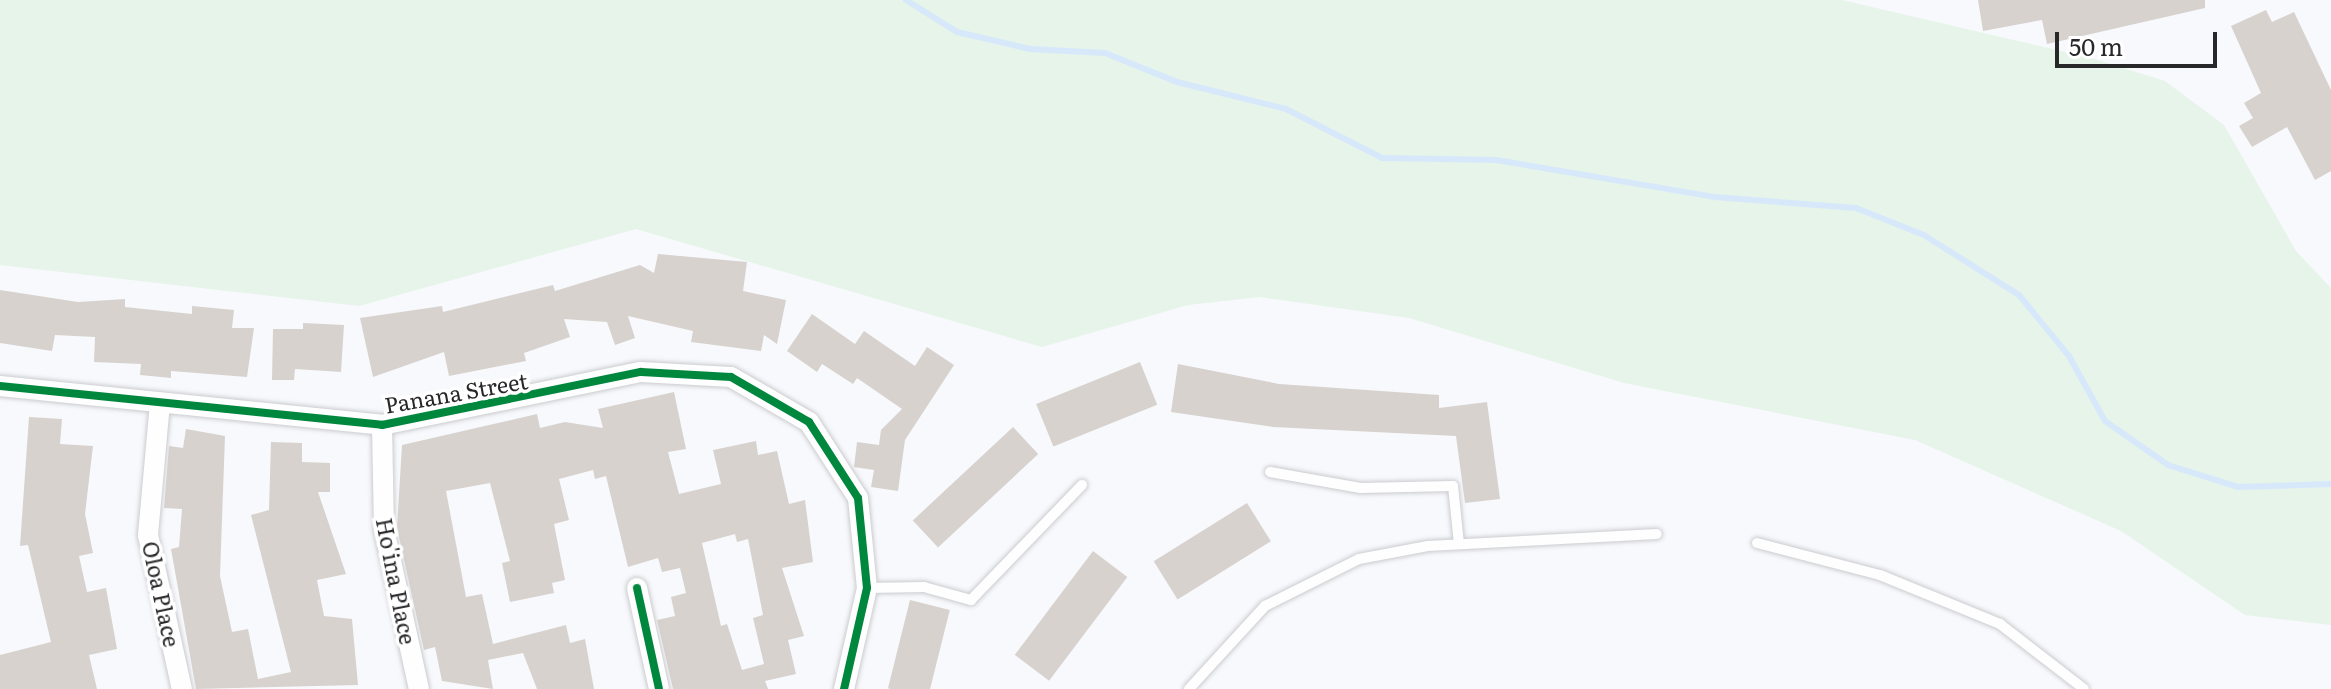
<!DOCTYPE html>
<html>
<head>
<meta charset="utf-8">
<style>
	body { margin:0 }
	#map { position:relative; width:2331px; height:689px; overflow:hidden; background:#f8f9fd; font-family:Literata,serif }
	div>[style] { position:absolute }
	.green>* { inset:0; background:#e6f4e9 }
	.stream>* { height:6px; margin:-3px; padding:0 3px; transform-origin:3px; border-radius:3px; background:#d8e8fb }
	.building>* { inset:0; background:#d7d2ce; transform-origin:0 0 }
	.roads { filter:drop-shadow(0 0 2px #cbcccf) drop-shadow(0 0 2px #cbcccf) }
	.service>* { height:10px; margin:-5px; padding:0 5px; transform-origin:5px; border-radius:5px; background:#fefeff }
	.minor>* { height:20px; margin:-10px; padding:0 10px; transform-origin:10px; border-radius:10px; background:#fefeff }
	.cycleway>* { height:8px; margin:-4px; padding:0 4px; transform-origin:4px; border-radius:4px; background:#00873e }
	span { translate:-50% -50%; white-space:nowrap; text-align:center; line-height:1.15; -webkit-text-stroke:7px #fff; paint-order:stroke }
	.street-label { font-size:22px; color:#28282b }
	.scale { position:absolute; left:2055px; top:32px; width:162px; height:36px; box-sizing:border-box; border:4px solid #28282b; border-top:0; padding-left:10px; font-size:24px; line-height:28px; white-space:nowrap; color:#28282b; -webkit-text-stroke:6px #fff; paint-order:stroke }
</style>
</head>
<body>
<div id="map">
	<div class="green">
		<i style="clip-path:polygon(0 0,1842px 0,2095px 59px,2165px 81px,2224px 125px,2296px 251px,2331px 288px,2331px 625px,2245px 615px,2121px 531px,1915px 440px,1624px 383px,1409px 318px,1260px 297px,1188px 305px,1042px 347px,636px 229px,359px 306px,0 265px)"></i>
	</div>
	<div class="stream">
		<i style="left:906px;top:0;width:60px;rotate:32.1deg"></i>
		<i style="left:957px;top:32px;width:75px;rotate:13.1deg"></i>
		<i style="left:1030px;top:49px;width:75px;rotate:3.1deg"></i>
		<i style="left:1105px;top:53px;width:78px;rotate:21.9deg"></i>
		<i style="left:1177px;top:82px;width:112px;rotate:13.9deg"></i>
		<i style="left:1286px;top:109px;width:108px;rotate:27deg"></i>
		<i style="left:1382px;top:158px;width:114px;rotate:1deg"></i>
		<i style="left:1496px;top:160px;width:221px;rotate:9.6deg"></i>
		<i style="left:1714px;top:197px;width:142px;rotate:4.4deg"></i>
		<i style="left:1856px;top:208px;width:73px;rotate:21.7deg"></i>
		<i style="left:1924px;top:235px;width:112px;rotate:32.3deg"></i>
		<i style="left:2019px;top:295px;width:79px;rotate:50.7deg"></i>
		<i style="left:2069px;top:356px;width:74px;rotate:61deg"></i>
		<i style="left:2105px;top:421px;width:77px;rotate:34.9deg"></i>
		<i style="left:2168px;top:465px;width:73px;rotate:17.4deg"></i>
		<i style="left:2238px;top:487px;width:93px;rotate:-1.8deg"></i>
	</div>
	<div class="building">
		<i style="clip-path:polygon(1978px 0,2205px 0,2205px 8px,2047px 44px,2042px 20px,1983px 31px)"></i>
		<i style="clip-path:polygon(2266px 10px,2272px 22px,2294px 12px,2331px 90px,2331px 171px,2315px 180px,2287px 127px,2252px 147px,2239px 126px,2253px 118px,2244px 103px,2261px 93px,2231px 26px)"></i>
		<i style="clip-path:polygon(658px 254px,747px 262px,743px 291px,786px 300px,777px 344px,764px 335px,761px 351px,691px 342px,693px 331px,628px 316px,635px 338px,615px 345px,607px 322px,564px 319px,570px 337px,524px 353px,526px 361px,449px 376px,444px 352px,373px 377px,360px 318px,442px 306px,443px 312px,553px 285px,555px 291px,640px 265px,654px 273px)"></i>
		<i style="clip-path:polygon(0 290px,78px 302px,125px 299px,125px 307px,192px 314px,192px 306px,234px 310px,232px 328px,254px 328px,247px 377px,171px 371px,171px 378px,140px 375px,141px 364px,94px 362px,95px 337px,55px 335px,52px 351px,0 343px)"></i>
		<i style="clip-path:polygon(812px 314px,855px 344px,864px 331px,915px 366px,927px 347px,954px 365px,905px 440px,898px 491px,871px 487px,874px 470px,854px 467px,857px 442px,879px 445px,881px 430px,902px 409px,857px 378px,853px 384px,822px 364px,817px 372px,787px 351px)"></i>
		<i style="clip-path:polygon(303px 323px,344px 325px,341px 372px,295px 369px,294px 380px,272px 380px,273px 329px,303px 329px)"></i>
		<i style="left:1140px;top:362px;width:46px;height:112px;rotate:68deg"></i>
		<i style="clip-path:polygon(1178px 364px,1279px 384px,1439px 395px,1439px 408px,1487px 402px,1500px 499px,1465px 503px,1456px 436px,1273px 427px,1171px 412px)"></i>
		<i style="clip-path:polygon(evenodd,674px 392px,686px 449px,668px 452px,679px 494px,721px 484px,713px 450px,756px 441px,758px 455px,777px 451px,789px 504px,805px 500px,813px 562px,782px 568px,804px 636px,788px 640px,796px 674px,765px 681px,768px 689px,673px 689px,657px 620px,675px 616px,671px 597px,686px 593px,680px 568px,662px 572px,658px 558px,628px 567px,606px 476px,595px 479px,593px 470px,559px 479px,569px 520px,554px 524px,565px 580px,552px 583px,554px 593px,510px 602px,502px 563px,510px 561px,490px 483px,446px 491px,466px 597px,482px 594px,493px 644px,566px 625px,570px 643px,585px 639px,594px 689px,537px 689px,523px 653px,488px 660px,493px 689px,442px 681px,435px 647px,424px 650px,397px 528px,402px 445px,537px 414px,540px 428px,565px 422px,603px 428px,598px 409px,674px 392px,735px 534px,737px 542px,748px 539px,763px 615px,753px 618px,764px 664px,742px 670px,727px 624px,721px 626px,702px 543px,735px 534px)"></i>
		<i style="clip-path:polygon(29px 417px,62px 419px,60px 444px,93px 446px,85px 514px,93px 553px,79px 556px,87px 592px,106px 588px,117px 649px,89px 655px,97px 689px,0 689px,0 655px,51px 642px,28px 545px,20px 546px)"></i>
		<i style="left:1013px;top:427px;width:37px;height:137px;rotate:47deg"></i>
		<i style="clip-path:polygon(186px 429px,225px 436px,220px 576px,232px 632px,248px 629px,258px 679px,291px 672px,251px 515px,269px 510px,271px 442px,302px 443px,302px 462px,330px 463px,330px 492px,318px 492px,346px 574px,317px 580px,324px 616px,352px 619px,358px 685px,196px 689px,171px 549px,179px 547px,182px 509px,164px 508px,169px 446px,183px 448px)"></i>
		<i style="left:1247px;top:503px;width:45px;height:110px;rotate:58deg"></i>
		<i style="left:1093px;top:551px;width:43px;height:130px;rotate:37deg"></i>
		<i style="left:910px;top:600px;width:41px;height:91px;rotate:14deg"></i>
	</div>
	<div class="roads">
		<div class="service">
			<i style="left:1270px;top:472px;width:92px;rotate:10deg"></i>
			<i style="left:1361px;top:488px;width:92px;rotate:-1.2deg"></i>
			<i style="left:1453px;top:486px;width:58px;rotate:84.1deg"></i>
			<i style="left:1757px;top:543px;width:127px;rotate:14.6deg"></i>
			<i style="left:1880px;top:575px;width:130px;rotate:22.2deg"></i>
			<i style="left:2000px;top:624px;width:106px;rotate:37.7deg"></i>
			<i style="left:867px;top:588px;width:57px;rotate:-1deg"></i>
			<i style="left:924px;top:587px;width:49px;rotate:15.5deg"></i>
			<i style="left:971px;top:600px;width:160px;rotate:-46deg"></i>
			<i style="left:1189px;top:689px;width:113px;rotate:-47.5deg"></i>
			<i style="left:1265px;top:606px;width:105px;rotate:-26.6deg"></i>
			<i style="left:1359px;top:559px;width:70px;rotate:-10.7deg"></i>
			<i style="left:1428px;top:546px;width:229px;rotate:-3deg"></i>
		</div>
		<div class="minor">
			<i style="left:0;top:386px;width:384px;rotate:5.8deg"></i>
			<i style="left:382px;top:425px;width:264px;rotate:-11.6deg"></i>
			<i style="left:641px;top:372px;width:90px;rotate:3.2deg"></i>
			<i style="left:731px;top:377px;width:90px;rotate:30deg"></i>
			<i style="left:809px;top:422px;width:90px;rotate:57.2deg"></i>
			<i style="left:858px;top:498px;width:90px;rotate:84.3deg"></i>
			<i style="left:867px;top:588px;width:104px;rotate:102.8deg"></i>
			<i style="left:160px;top:403px;width:133px;rotate:95.2deg"></i>
			<i style="left:148px;top:535px;width:158px;rotate:77.6deg"></i>
			<i style="left:382px;top:425px;width:104px;rotate:88.9deg"></i>
			<i style="left:384px;top:529px;width:164px;rotate:77.7deg"></i>
			<i style="left:637px;top:588px;width:103px;rotate:77.7deg"></i>
		</div>
	</div>
	<div class="cycleway">
		<i style="left:0;top:386px;width:384px;rotate:5.8deg"></i>
		<i style="left:382px;top:425px;width:264px;rotate:-11.6deg"></i>
		<i style="left:641px;top:372px;width:90px;rotate:3.2deg"></i>
		<i style="left:731px;top:377px;width:90px;rotate:30deg"></i>
		<i style="left:809px;top:422px;width:90px;rotate:57.2deg"></i>
		<i style="left:858px;top:498px;width:90px;rotate:84.3deg"></i>
		<i style="left:867px;top:588px;width:104px;rotate:102.8deg"></i>
		<i style="left:637px;top:588px;width:103px;rotate:77.7deg"></i>
	</div>
	<div class="street-label">
		<span style="left:456px;top:392px;rotate:-10deg">Panana Street</span>
		<span style="left:397px;top:581px;rotate:79deg">Ho'ina Place</span>
		<span style="left:162px;top:594px;rotate:78deg">Oloa Place</span>
	</div>
	<div class="scale">50 m</div>
</div>
</body>
</html>
